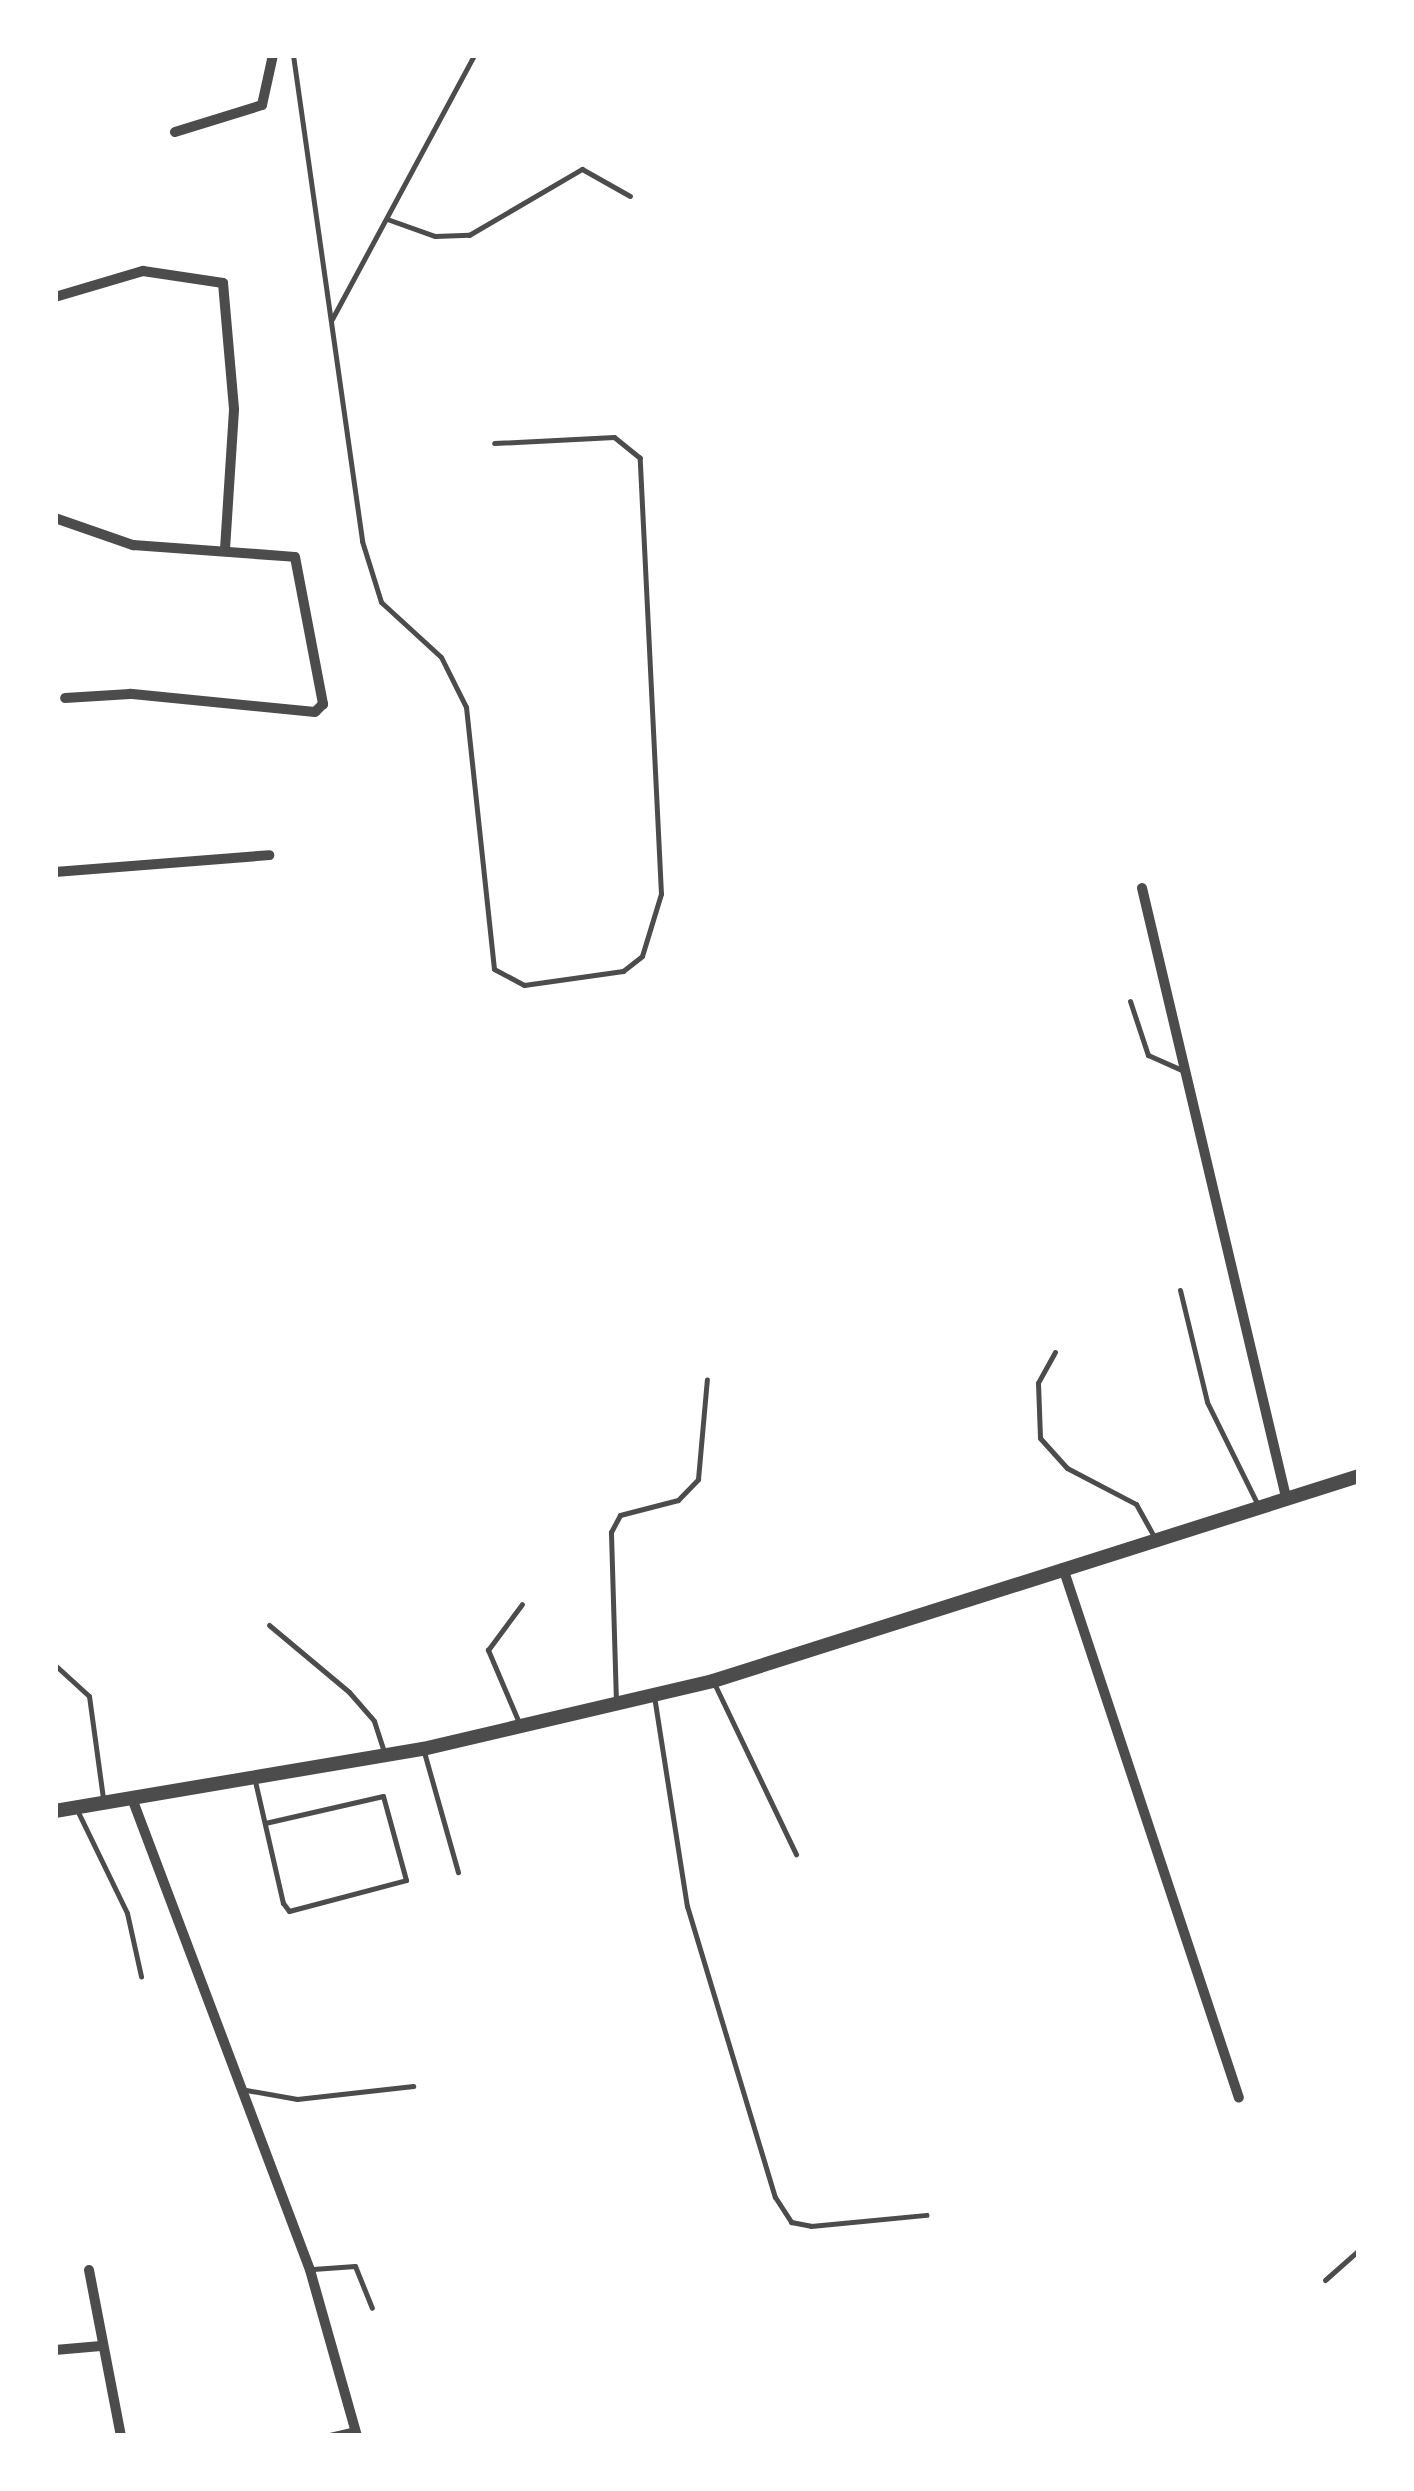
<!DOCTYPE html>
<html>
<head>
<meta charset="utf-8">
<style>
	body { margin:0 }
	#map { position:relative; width:1414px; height:2491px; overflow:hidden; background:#fff; font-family:Arial,sans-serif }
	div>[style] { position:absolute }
	.service>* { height:5px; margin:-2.5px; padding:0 2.5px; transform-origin:2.5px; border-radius:2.5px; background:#4c4c4c }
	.minor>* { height:10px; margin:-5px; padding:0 5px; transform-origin:5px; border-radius:5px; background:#4c4c4c }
	.tertiary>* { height:14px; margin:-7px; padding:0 7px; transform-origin:7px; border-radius:7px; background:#4c4c4c }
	span { translate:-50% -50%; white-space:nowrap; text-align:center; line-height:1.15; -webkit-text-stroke:9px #fff; paint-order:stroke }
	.frame { position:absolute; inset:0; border:58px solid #fff; pointer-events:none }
</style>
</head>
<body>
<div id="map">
	<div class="service">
		<i style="left:293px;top:55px;width:491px;rotate:81.9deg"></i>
		<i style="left:362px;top:541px;width:64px;rotate:72.7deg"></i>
		<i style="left:381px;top:602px;width:81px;rotate:42.5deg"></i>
		<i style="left:441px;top:657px;width:56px;rotate:63.4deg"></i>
		<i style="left:466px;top:707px;width:263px;rotate:83.9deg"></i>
		<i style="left:494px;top:969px;width:34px;rotate:28deg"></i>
		<i style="left:524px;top:985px;width:100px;rotate:-8deg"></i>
		<i style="left:623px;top:971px;width:24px;rotate:-38deg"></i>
		<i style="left:642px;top:956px;width:65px;rotate:-73deg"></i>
		<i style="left:661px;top:894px;width:437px;rotate:-92.8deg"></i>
		<i style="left:640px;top:458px;width:33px;rotate:-141deg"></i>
		<i style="left:614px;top:437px;width:120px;rotate:177.1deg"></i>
		<i style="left:387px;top:219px;width:51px;rotate:19.5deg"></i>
		<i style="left:435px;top:236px;width:34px;rotate:-2deg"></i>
		<i style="left:469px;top:235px;width:131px;rotate:-30.3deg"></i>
		<i style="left:582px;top:169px;width:55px;rotate:29.4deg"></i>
		<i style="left:332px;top:319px;width:300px;rotate:-61.7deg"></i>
		<i style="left:1130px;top:1001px;width:57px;rotate:71.6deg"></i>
		<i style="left:1148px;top:1055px;width:36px;rotate:24deg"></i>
		<i style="left:1180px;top:1290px;width:115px;rotate:76.4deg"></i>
		<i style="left:1207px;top:1402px;width:115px;rotate:63.7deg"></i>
		<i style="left:1055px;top:1352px;width:35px;rotate:119deg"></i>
		<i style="left:1038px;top:1383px;width:55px;rotate:87.9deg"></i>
		<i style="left:1040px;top:1438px;width:40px;rotate:48deg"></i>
		<i style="left:1067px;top:1468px;width:78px;rotate:27.6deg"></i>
		<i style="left:1136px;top:1504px;width:37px;rotate:61deg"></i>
		<i style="left:269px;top:1625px;width:104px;rotate:39.9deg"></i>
		<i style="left:349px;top:1692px;width:38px;rotate:49deg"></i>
		<i style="left:374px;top:1721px;width:33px;rotate:72deg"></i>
		<i style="left:55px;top:1665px;width:46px;rotate:42.4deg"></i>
		<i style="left:89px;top:1696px;width:103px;rotate:82.2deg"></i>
		<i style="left:714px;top:1683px;width:190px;rotate:64.4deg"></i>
		<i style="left:654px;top:1696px;width:213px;rotate:81.1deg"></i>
		<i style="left:687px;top:1906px;width:304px;rotate:73.2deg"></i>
		<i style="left:775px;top:2197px;width:30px;rotate:57deg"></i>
		<i style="left:791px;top:2222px;width:20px;rotate:11deg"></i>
		<i style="left:811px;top:2226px;width:116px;rotate:-5.5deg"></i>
		<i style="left:616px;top:1702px;width:170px;rotate:-91.7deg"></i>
		<i style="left:611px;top:1532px;width:19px;rotate:-62deg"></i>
		<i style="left:620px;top:1515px;width:60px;rotate:-14.5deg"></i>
		<i style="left:678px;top:1500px;width:29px;rotate:-46deg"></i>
		<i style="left:698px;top:1479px;width:100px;rotate:-84.9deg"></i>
		<i style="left:520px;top:1725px;width:82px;rotate:-113.1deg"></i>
		<i style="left:488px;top:1650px;width:57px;rotate:-53.5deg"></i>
		<i style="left:424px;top:1752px;width:125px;rotate:74.2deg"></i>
		<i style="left:255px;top:1781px;width:125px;rotate:77.1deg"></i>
		<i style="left:283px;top:1903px;width:10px;rotate:53deg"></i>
		<i style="left:289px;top:1911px;width:121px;rotate:-14.8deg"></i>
		<i style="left:406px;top:1880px;width:87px;rotate:-105.3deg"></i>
		<i style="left:383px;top:1796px;width:121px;rotate:167.1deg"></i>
		<i style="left:78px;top:1812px;width:112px;rotate:64.1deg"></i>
		<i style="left:127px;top:1913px;width:65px;rotate:77.5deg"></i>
		<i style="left:246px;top:2090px;width:52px;rotate:10deg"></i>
		<i style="left:297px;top:2099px;width:117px;rotate:-6.4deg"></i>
		<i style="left:313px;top:2269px;width:42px;rotate:-4.1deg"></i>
		<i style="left:355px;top:2266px;width:45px;rotate:68deg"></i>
		<i style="left:1325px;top:2280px;width:45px;rotate:-41.4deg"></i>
		<i style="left:325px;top:2436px;width:28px;rotate:-13deg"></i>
	</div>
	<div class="minor">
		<i style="left:175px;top:132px;width:91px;rotate:-17.2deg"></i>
		<i style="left:262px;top:105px;width:51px;rotate:-77.6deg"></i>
		<i style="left:55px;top:297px;width:92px;rotate:-16.5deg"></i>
		<i style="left:143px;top:271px;width:81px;rotate:8.5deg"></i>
		<i style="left:223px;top:283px;width:127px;rotate:85deg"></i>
		<i style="left:234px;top:410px;width:139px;rotate:93.7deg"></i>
		<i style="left:55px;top:518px;width:83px;rotate:19.1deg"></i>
		<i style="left:133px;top:545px;width:162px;rotate:4.2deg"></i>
		<i style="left:295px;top:557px;width:150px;rotate:79.2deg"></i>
		<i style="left:323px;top:704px;width:11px;rotate:135deg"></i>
		<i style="left:315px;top:712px;width:186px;rotate:-174.4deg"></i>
		<i style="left:130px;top:694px;width:65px;rotate:176.5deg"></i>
		<i style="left:55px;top:872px;width:215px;rotate:-4.5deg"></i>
		<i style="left:1142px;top:888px;width:626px;rotate:76.7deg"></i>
		<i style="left:1063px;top:1568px;width:558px;rotate:71.63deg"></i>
		<i style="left:133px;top:1801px;width:501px;rotate:69.32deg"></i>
		<i style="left:310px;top:2270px;width:173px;rotate:74.2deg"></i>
		<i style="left:89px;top:2270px;width:169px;rotate:79.1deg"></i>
		<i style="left:55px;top:2350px;width:46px;rotate:-5deg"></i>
	</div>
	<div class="tertiary">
		<i style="left:55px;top:1811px;width:373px;rotate:-9.6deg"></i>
		<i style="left:423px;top:1749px;width:298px;rotate:-13.2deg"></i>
		<i style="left:713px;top:1681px;width:678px;rotate:-17.61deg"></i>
	</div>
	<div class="frame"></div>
</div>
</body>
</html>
